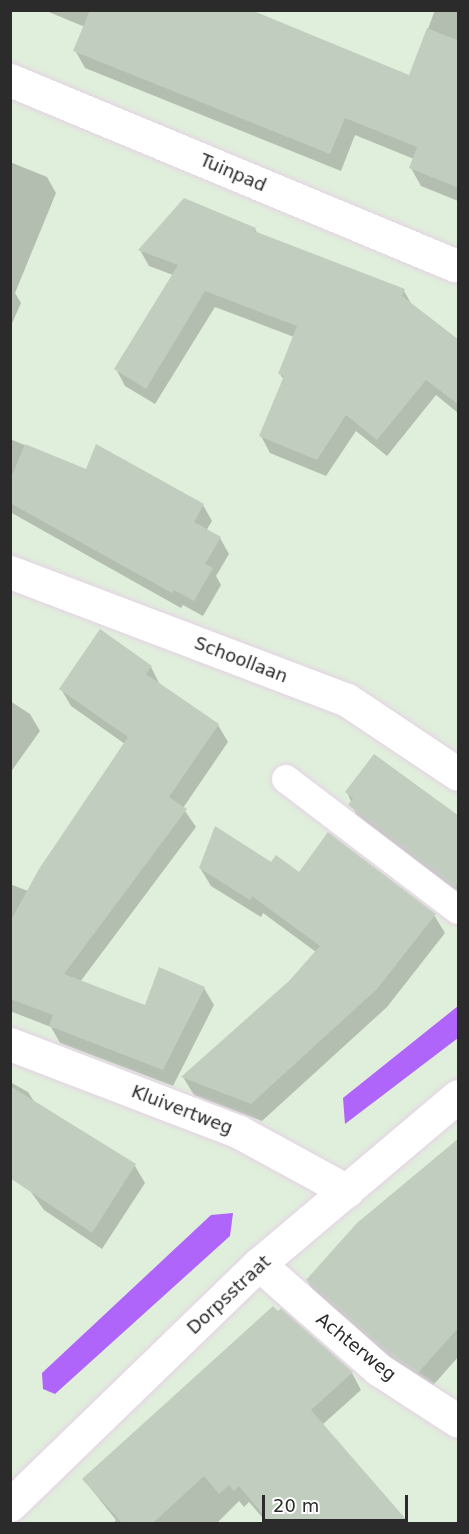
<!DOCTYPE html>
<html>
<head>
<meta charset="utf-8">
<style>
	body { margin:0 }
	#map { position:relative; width:469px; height:1534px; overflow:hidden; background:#e0eedc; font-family:"DejaVu Sans",sans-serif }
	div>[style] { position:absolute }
	.water>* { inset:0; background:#b065fa }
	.shadow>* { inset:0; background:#0003 }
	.building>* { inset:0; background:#c1cdbf }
	.roads { filter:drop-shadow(0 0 2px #e5d1e4) drop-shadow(0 0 2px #e5d1e4) }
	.lane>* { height:28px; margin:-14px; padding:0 14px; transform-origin:14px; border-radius:14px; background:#fff }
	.street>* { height:33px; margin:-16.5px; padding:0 16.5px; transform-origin:16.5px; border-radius:16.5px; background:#fff }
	span { translate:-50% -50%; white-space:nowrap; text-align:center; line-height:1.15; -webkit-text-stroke:6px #fff; paint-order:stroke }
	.street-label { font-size:18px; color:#2b2b2b }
	.frame { position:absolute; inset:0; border:12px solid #2b2b2b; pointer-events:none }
	.scale { position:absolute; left:262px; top:1495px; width:146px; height:27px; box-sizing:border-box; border:3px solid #2b2b2b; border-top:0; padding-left:8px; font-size:18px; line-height:21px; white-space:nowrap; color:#2b2b2b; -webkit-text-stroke:4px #fff; paint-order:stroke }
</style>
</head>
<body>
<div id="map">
	<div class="water">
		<i style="clip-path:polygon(458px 1006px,458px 1038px,345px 1124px,343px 1098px)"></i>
		<i style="clip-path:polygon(233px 1213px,230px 1236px,55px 1394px,43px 1389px,42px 1373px,211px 1215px)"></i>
	</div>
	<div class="shadow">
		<i style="clip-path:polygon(44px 10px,246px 10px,410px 77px,435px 10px,458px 10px,458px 201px,421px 186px,411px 168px,414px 159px,355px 135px,341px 171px,85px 68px,75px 50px,85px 27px)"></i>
		<i style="clip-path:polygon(10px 162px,47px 177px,56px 193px,15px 293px,21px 303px,10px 328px)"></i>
		<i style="clip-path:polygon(255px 229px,258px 234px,404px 291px,413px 307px,458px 341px,458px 413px,436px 395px,387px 456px,356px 431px,326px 476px,270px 453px,261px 436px,284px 380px,280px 374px,294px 337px,215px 307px,155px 404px,125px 386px,116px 369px,173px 275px,149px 266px,140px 250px)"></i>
		<i style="clip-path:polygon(10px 439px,87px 471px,203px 505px,212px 521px,206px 531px,220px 538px,229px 554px,216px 576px,221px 585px,203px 616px,183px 605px,181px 608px,10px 512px)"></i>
		<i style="clip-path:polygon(151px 667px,160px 685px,218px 725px,228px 742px,183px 808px,196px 827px,80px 982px,145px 1007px,204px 988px,214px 1005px,173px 1086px,60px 1043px,51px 1027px,10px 1011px,10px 884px,28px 891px,125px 744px,71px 706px,61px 689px)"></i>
		<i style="clip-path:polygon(10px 701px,30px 714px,40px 731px,10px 773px)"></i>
		<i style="clip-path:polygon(347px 792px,458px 818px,458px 897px,359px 821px)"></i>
		<i style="clip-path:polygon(271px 864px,434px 915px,445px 933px,387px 1007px,262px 1121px,194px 1095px,183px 1077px,290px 982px,316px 952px,263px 913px,261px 917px,211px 886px,200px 868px)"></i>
		<i style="clip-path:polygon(10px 1082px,28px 1092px,35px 1103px,135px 1166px,145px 1183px,102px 1249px,44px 1210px,10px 1163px)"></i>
		<i style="clip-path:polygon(458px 1143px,458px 1357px,429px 1390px,318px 1299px,307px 1280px)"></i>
		<i style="clip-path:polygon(352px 1373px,361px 1390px,322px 1425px,408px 1524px,268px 1524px,249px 1502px,244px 1507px,239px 1501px,216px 1524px,113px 1524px,116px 1520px,84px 1480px)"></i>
	</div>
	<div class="building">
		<i style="clip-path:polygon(90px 10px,251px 10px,409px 75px,427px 28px,459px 41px,459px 188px,409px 168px,417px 147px,345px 118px,330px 154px,73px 51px)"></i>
		<i style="clip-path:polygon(184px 198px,256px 228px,254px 231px,405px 289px,402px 296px,459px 340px,459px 405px,426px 380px,377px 440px,346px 415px,317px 460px,259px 436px,284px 376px,278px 374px,297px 326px,205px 291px,146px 389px,114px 369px,178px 265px,138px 250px)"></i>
		<i style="clip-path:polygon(25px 444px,86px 469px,96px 444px,204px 504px,194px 522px,221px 537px,205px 564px,213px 568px,194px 601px,174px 590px,172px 593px,10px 503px,10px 480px)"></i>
		<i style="clip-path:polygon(100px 629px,152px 666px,146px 674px,219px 724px,169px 797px,187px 809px,64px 974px,145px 1005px,159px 967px,205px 987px,163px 1070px,49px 1026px,53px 1015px,10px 999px,10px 922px,39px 869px,128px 737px,59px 689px)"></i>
		<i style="clip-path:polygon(374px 754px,459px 816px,459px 882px,455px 887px,348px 805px,353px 798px,345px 792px)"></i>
		<i style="clip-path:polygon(215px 826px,271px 862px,276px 855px,299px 872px,328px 832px,436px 914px,377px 989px,251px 1104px,181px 1077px,289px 981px,320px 946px,252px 896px,250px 900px,199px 868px)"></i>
		<i style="clip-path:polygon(10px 1086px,136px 1164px,92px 1233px,10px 1178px)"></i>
		<i style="clip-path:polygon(459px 1138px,459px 1327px,418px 1373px,390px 1355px,306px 1280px,357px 1223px)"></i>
		<i style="clip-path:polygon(273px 1306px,278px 1311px,281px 1308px,353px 1372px,311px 1410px,410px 1524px,271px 1524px,239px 1486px,234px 1491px,229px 1485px,219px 1494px,204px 1476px,152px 1524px,123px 1524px,82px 1479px)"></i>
	</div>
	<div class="roads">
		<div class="lane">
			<i style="left:286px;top:779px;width:216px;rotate:37.3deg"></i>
		</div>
		<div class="street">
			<i style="left:10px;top:80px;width:482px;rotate:22.6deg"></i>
			<i style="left:10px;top:572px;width:360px;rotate:20.8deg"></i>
			<i style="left:347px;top:700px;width:133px;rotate:33.7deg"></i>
			<i style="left:10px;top:1044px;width:245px;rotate:21deg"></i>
			<i style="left:239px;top:1132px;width:123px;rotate:28.6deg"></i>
			<i style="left:259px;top:1264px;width:159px;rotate:41.4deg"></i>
			<i style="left:378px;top:1369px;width:95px;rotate:33deg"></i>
			<i style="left:10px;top:1505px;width:347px;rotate:-44.1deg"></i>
			<i style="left:259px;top:1264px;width:260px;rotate:-40.2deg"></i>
		</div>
	</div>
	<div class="street-label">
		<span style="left:233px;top:173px;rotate:23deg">Tuinpad</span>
		<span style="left:241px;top:660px;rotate:21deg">Schoollaan</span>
		<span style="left:182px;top:1110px;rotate:21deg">Kluivertweg</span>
		<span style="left:229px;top:1295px;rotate:-43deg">Dorpsstraat</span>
		<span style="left:356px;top:1347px;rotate:39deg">Achterweg</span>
	</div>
	<div class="frame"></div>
	<div class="scale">20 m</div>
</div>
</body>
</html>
